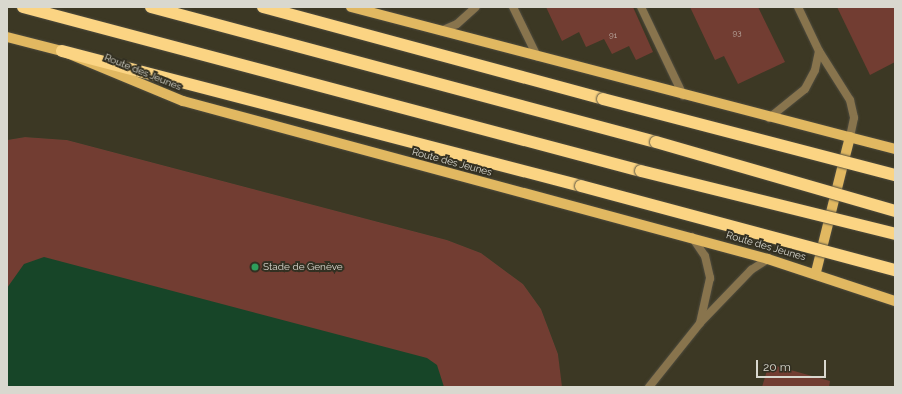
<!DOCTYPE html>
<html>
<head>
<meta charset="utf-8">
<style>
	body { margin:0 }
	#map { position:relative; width:902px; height:394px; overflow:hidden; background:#333022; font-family:Raleway,sans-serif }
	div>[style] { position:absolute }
	.built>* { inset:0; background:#3c3824; transform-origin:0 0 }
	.green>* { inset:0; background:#174528 }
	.building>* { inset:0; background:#723d32 }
	.roads { filter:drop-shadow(0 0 1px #4e4b3e) drop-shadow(0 0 1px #4e4b3e) }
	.service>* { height:8px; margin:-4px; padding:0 4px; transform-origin:4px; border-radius:4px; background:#88744d }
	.minor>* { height:8px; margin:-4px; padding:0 4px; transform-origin:4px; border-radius:4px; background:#88744d }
	.primary>* { height:10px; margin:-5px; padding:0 5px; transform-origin:5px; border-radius:5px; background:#e1b861 }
	.motorway>* { height:12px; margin:-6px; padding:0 6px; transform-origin:6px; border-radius:6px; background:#fbd483 }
	.bridges { filter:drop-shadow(0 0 1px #4e4b3e) drop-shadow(0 0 1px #4e4b3e) }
	.motorway-bridge>* { height:12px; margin:-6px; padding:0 6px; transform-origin:6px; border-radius:6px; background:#fbd483 }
	.dots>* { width:11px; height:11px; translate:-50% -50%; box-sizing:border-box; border:2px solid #333022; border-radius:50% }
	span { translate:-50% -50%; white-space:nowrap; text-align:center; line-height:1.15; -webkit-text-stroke:4px #333022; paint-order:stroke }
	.number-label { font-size:8px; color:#bfb1a8 }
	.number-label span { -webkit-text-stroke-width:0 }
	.street-label { font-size:10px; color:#d9d8cf }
	.poi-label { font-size:10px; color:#d9d8cf }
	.left { translate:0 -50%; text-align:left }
	.frame { position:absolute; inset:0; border:8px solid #d9d8cf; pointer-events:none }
	.scale { position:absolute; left:756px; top:360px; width:70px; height:18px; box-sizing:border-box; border:2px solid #d9d8cf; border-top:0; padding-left:5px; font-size:12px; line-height:14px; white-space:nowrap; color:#d9d8cf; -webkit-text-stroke:3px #333022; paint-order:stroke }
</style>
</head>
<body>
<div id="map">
	<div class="built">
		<i style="left:7px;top:7px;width:888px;height:380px"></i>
	</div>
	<div class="green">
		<i style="clip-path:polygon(25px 137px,67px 140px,447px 240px,481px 253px,523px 284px,541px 309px,558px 354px,561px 387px,7px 387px,7px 140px)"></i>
	</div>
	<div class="building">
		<i style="clip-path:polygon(546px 7px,633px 7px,653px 52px,636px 60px,629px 46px,612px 54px,604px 39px,586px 47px,579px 32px,562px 41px)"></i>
		<i style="clip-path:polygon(690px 7px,758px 7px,785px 62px,738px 84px,724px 56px,715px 60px)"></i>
		<i style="clip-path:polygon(837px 7px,895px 7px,895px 62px,870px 75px)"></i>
		<i style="clip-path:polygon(25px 137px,67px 140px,447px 240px,481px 253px,523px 284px,541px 309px,558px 354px,562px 387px,444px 387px,437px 365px,427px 358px,44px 257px,24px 264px,7px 288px,7px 140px)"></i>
		<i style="clip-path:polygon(769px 364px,830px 381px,829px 387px,762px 387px)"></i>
	</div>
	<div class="roads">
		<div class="service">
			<i style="left:641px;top:7px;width:98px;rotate:64.5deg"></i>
		</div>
		<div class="minor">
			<i style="left:513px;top:7px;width:55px;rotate:63.9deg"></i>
			<i style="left:798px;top:7px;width:49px;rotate:64.5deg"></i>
			<i style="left:819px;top:51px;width:58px;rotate:57.7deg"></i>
			<i style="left:850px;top:100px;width:18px;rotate:77deg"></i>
			<i style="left:854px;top:118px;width:19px;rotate:102deg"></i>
			<i style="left:441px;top:31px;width:17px;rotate:-24deg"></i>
			<i style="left:457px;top:24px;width:25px;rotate:-42deg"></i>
			<i style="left:769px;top:118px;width:46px;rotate:-38.9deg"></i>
			<i style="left:805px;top:89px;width:21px;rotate:-62deg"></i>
			<i style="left:815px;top:70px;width:19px;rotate:-78deg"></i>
			<i style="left:692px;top:237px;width:23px;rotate:56deg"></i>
			<i style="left:705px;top:256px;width:23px;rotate:77deg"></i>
			<i style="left:710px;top:278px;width:46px;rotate:102.5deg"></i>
			<i style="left:649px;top:387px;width:82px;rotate:-51.4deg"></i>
			<i style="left:700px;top:323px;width:74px;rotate:-46.1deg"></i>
			<i style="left:751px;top:270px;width:20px;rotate:-33deg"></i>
		</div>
		<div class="primary">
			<i style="left:351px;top:7px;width:562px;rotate:14.63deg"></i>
			<i style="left:7px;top:37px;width:57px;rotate:14.3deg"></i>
			<i style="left:62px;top:51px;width:131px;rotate:22.5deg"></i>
			<i style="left:183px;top:101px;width:606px;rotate:15.11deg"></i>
			<i style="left:768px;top:259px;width:134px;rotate:18.3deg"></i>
			<i style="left:816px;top:272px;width:139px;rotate:-75.9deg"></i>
		</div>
		<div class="motorway">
			<i style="left:23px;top:7px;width:639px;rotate:14.86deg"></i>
			<i style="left:151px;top:7px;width:523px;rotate:14.97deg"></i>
			<i style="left:263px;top:7px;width:352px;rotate:15.1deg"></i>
			<i style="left:62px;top:51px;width:536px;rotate:14.58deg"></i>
		</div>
	</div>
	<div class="bridges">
		<div class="motorway-bridge">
			<i style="left:603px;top:99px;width:302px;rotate:14.6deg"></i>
			<i style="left:656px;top:142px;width:249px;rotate:16.1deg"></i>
			<i style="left:641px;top:171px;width:262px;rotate:13.9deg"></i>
			<i style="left:581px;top:186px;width:325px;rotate:15deg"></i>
		</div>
	</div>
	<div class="dots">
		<i style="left:255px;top:267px;background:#2e9e5b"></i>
	</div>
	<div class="number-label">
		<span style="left:737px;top:34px">93</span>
		<span style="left:613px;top:36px">91</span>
	</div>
	<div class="street-label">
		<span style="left:143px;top:72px;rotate:22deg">Route des Jeunes</span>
		<span style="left:452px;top:162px;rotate:15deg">Route des Jeunes</span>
		<span style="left:766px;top:246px;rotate:16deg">Route des Jeunes</span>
	</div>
	<div class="poi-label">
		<span class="left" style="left:263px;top:267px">Stade de Genève</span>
	</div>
	<div class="frame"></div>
	<div class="scale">20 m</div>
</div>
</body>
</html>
